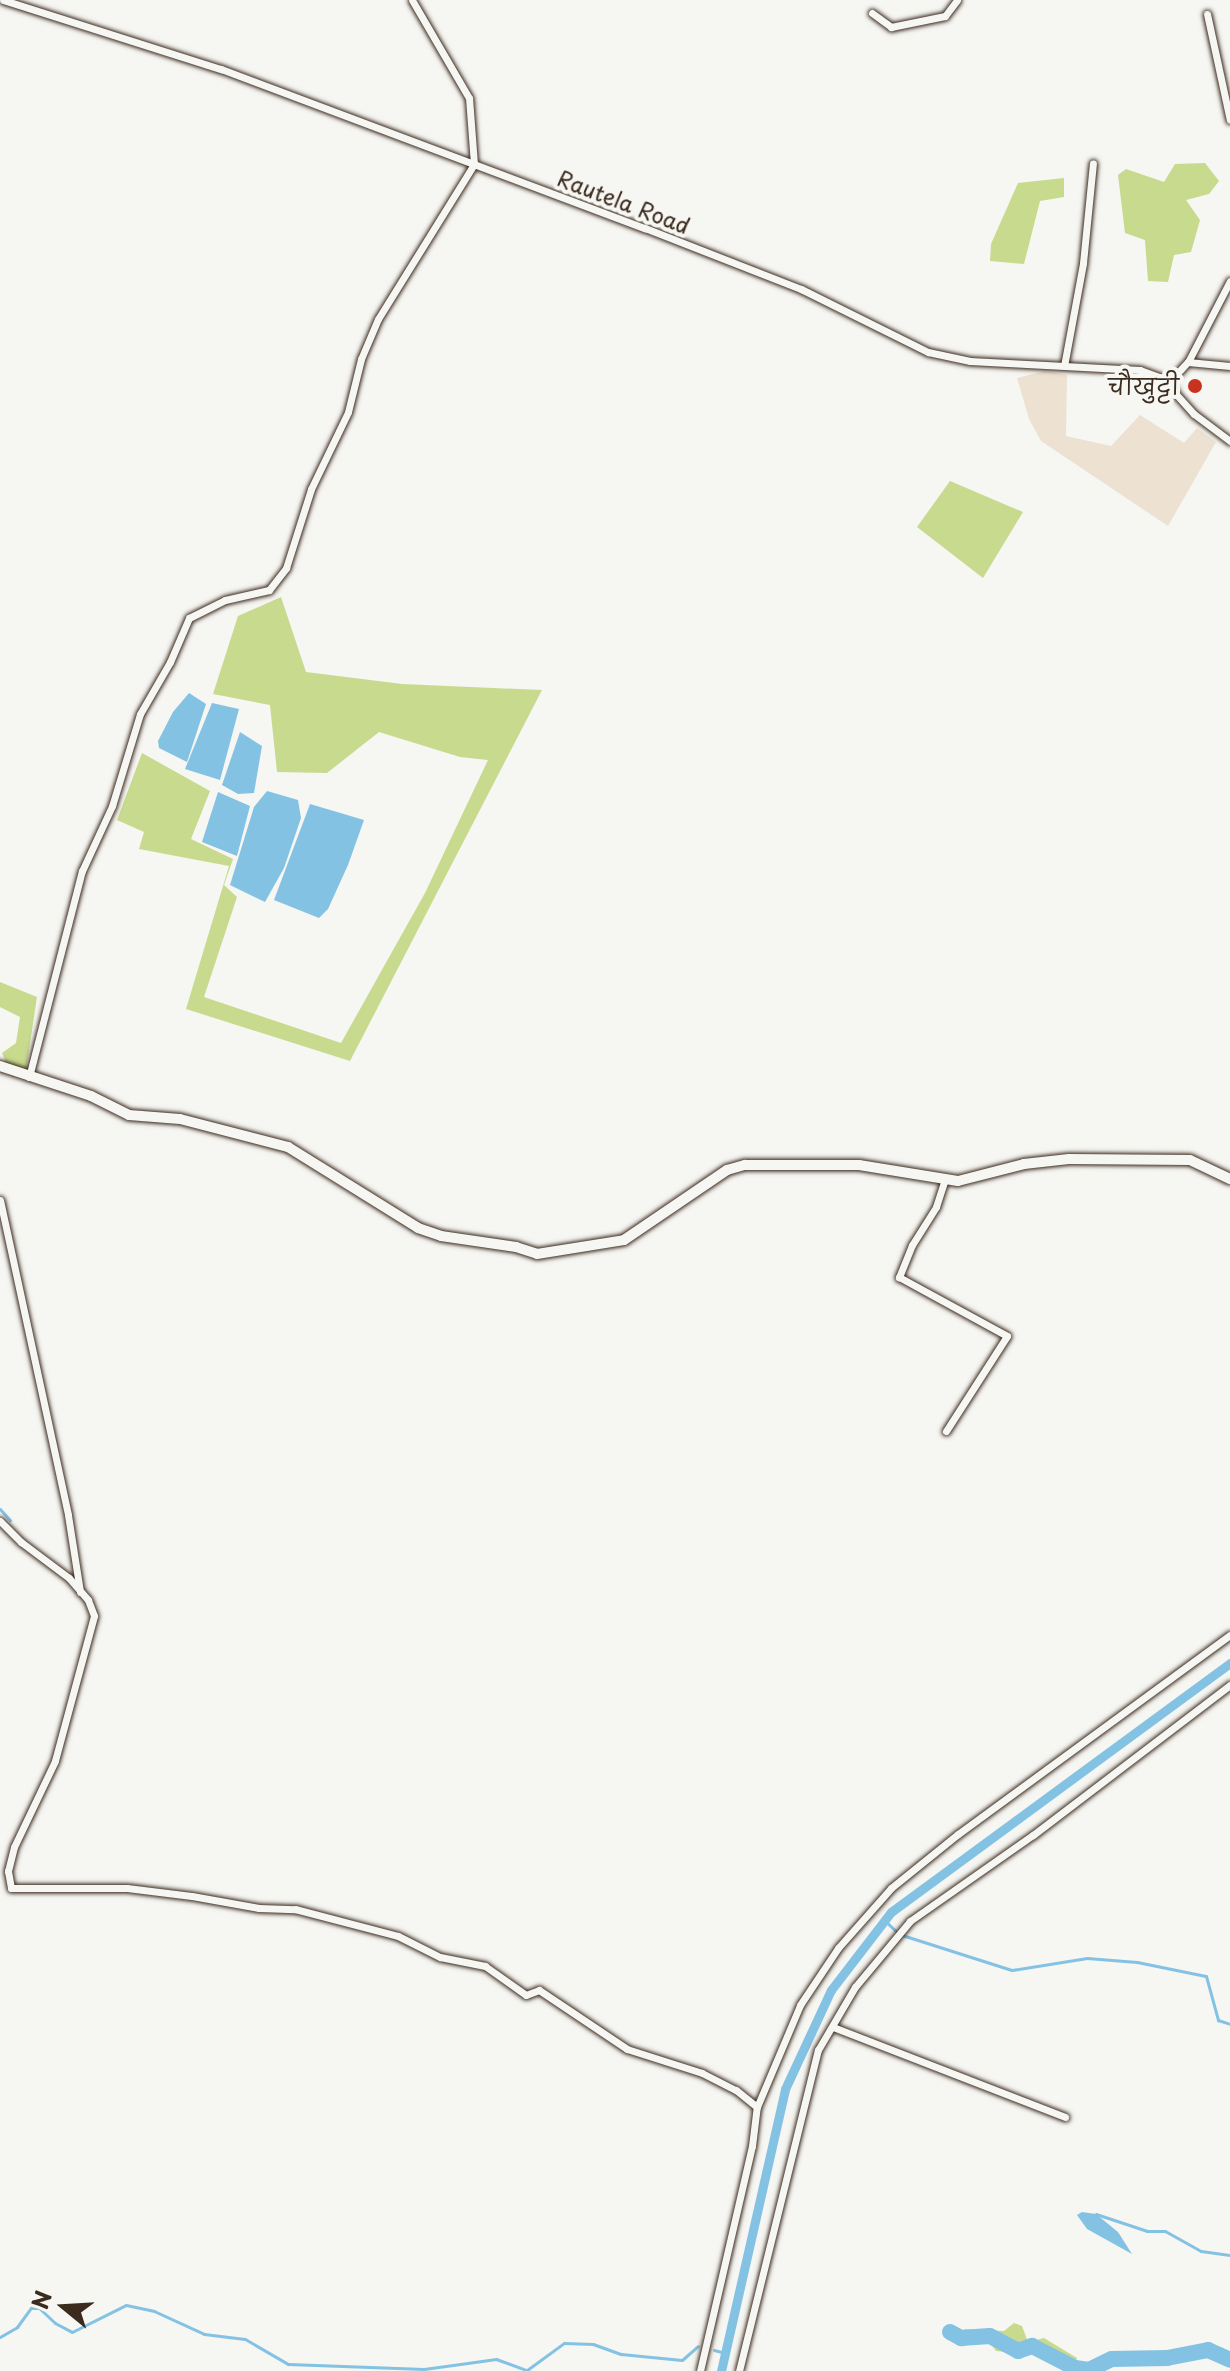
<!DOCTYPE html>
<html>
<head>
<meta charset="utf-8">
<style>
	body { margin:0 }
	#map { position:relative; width:1230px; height:2371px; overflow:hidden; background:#f6f6f2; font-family:"Playpen Sans","Playpen Sans Deva",sans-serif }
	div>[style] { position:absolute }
	.built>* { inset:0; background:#ede1d2 }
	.green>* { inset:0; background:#c7da8e }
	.water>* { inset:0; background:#84c2e4 }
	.stream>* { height:3px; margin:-1.5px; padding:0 1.5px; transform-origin:1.5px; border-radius:1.5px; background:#84c2e4 }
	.canal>* { height:9px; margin:-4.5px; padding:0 4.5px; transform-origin:4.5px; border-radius:4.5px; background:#84c2e4 }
	.river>* { height:16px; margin:-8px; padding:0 8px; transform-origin:8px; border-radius:8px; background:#84c2e4 }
	.roads { filter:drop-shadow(0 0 2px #3b2a1e) drop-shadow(0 0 2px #3b2a1e) }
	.street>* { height:7px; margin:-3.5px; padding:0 3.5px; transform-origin:3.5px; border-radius:3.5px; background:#f6f6f2 }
	.secondary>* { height:10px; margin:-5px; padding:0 5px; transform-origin:5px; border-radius:5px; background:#f6f6f2 }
	.dots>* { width:22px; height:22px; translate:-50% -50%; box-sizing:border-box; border:4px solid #f6f6f2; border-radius:50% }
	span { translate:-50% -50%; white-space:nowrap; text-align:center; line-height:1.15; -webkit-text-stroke:8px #f6f6f2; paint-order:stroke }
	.street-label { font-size:22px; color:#3b2a1e }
	.poi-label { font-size:22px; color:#3b2a1e }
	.right { translate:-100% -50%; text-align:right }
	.north { position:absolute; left:24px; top:2267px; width:80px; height:80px; -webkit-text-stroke:6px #f6f6f2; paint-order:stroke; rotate:288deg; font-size:22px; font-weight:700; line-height:32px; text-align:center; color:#3b2a1e }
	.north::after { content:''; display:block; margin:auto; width:28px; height:36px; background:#3b2a1e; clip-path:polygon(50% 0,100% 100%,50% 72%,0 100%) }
</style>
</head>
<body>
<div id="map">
	<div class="built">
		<i style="clip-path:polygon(1045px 371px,1067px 375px,1066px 436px,1111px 446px,1140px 415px,1184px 443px,1197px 428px,1216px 442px,1168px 526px,1041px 441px,1029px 419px,1017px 378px)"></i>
	</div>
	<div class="green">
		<i style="clip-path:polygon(1205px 163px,1219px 181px,1209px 194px,1186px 200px,1200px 220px,1191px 252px,1174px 255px,1168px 282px,1148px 281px,1145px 240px,1125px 233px,1118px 175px,1126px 169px,1164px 182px,1175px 164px)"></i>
		<i style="clip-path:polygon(1064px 178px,1064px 197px,1040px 201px,1024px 264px,990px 261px,991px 244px,1018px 183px)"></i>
		<i style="clip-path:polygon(950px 481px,1023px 512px,983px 578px,917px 527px)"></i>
		<i style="clip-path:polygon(281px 597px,306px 672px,402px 684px,542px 690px,350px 1061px,186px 1009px,229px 866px,139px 849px,144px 832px,117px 820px,142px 753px,210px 791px,191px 839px,233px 859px,224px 885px,237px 897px,204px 997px,341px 1043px,425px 893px,488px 760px,460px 757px,379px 732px,327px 773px,277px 772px,270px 705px,213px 694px,238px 616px)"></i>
		<i style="clip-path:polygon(0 982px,37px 997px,26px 1070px,12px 1077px,2px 1053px,16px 1043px,20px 1017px,0 1007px)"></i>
		<i style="clip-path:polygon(1014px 2323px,1022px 2326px,1028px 2342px,1044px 2338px,1077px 2358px,1072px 2369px,1034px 2350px,1016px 2353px,996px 2351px,990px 2343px,964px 2343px,964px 2329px,1004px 2331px)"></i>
	</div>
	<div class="water">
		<i style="clip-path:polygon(189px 693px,206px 704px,187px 762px,159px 748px,158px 741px,173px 712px)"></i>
		<i style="clip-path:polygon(212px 703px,239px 709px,220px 780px,185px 769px)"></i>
		<i style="clip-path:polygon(240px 732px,262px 746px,254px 793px,238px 794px,222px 785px)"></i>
		<i style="clip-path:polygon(267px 791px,298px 800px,301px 818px,284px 868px,265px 902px,230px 885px,254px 807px)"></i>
		<i style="clip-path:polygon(218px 792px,250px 806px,237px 856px,202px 842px)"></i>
		<i style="clip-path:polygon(310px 804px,364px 820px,348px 865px,328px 909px,319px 918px,274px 900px)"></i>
		<i style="clip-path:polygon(1082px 2212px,1096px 2214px,1118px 2232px,1132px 2254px,1087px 2229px,1077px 2215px)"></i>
	</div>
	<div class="stream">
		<i style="left:0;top:1509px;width:15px;rotate:48deg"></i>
		<i style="left:884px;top:1920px;width:16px;rotate:43deg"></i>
		<i style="left:902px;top:1935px;width:115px;rotate:17.7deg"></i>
		<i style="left:1012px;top:1970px;width:76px;rotate:-9.1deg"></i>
		<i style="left:1087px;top:1958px;width:50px;rotate:4.6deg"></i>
		<i style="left:1137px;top:1962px;width:70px;rotate:11.5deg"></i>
		<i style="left:1206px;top:1976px;width:46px;rotate:74.7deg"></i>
		<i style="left:1218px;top:2020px;width:13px;rotate:18deg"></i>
		<i style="left:1096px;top:2214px;width:54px;rotate:18.4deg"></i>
		<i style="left:1147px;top:2231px;width:18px"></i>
		<i style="left:1165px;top:2231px;width:41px;rotate:29.1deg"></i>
		<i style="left:1201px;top:2251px;width:29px;rotate:8deg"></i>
		<i style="left:0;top:2337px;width:20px;rotate:-30deg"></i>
		<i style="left:17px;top:2327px;width:24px;rotate:-54deg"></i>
		<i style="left:31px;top:2308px;width:8px"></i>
		<i style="left:39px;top:2308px;width:22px;rotate:43deg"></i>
		<i style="left:55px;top:2323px;width:19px;rotate:28deg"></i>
		<i style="left:72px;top:2332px;width:60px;rotate:-26.6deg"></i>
		<i style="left:126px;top:2305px;width:29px;rotate:12deg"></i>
		<i style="left:154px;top:2311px;width:55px;rotate:24.7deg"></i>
		<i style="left:204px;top:2334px;width:41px;rotate:7deg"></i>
		<i style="left:245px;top:2339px;width:50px;rotate:30.2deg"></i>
		<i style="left:288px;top:2364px;width:136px;rotate:2.1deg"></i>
		<i style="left:424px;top:2369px;width:73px;rotate:-7.9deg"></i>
		<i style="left:496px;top:2359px;width:33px;rotate:20deg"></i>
		<i style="left:527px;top:2370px;width:46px;rotate:-36.1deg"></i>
		<i style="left:564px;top:2343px;width:29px;rotate:2deg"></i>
		<i style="left:593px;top:2344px;width:30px;rotate:20deg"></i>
		<i style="left:621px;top:2354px;width:61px;rotate:5.6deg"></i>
		<i style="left:682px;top:2360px;width:21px;rotate:-41deg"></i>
		<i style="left:714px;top:2350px;width:11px;rotate:15deg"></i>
	</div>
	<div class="canal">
		<i style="left:721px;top:2371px;width:289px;rotate:-77.2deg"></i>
		<i style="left:785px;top:2089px;width:109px;rotate:-65.1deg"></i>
		<i style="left:831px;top:1990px;width:98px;rotate:-52.4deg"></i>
		<i style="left:891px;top:1912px;width:421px;rotate:-36.3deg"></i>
	</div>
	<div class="river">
		<i style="left:950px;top:2332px;width:13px;rotate:29deg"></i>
		<i style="left:961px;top:2338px;width:29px;rotate:-4deg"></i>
		<i style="left:990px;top:2336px;width:32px;rotate:28deg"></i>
		<i style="left:1018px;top:2351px;width:15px;rotate:-20deg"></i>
		<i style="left:1032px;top:2346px;width:48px;rotate:27.1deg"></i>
		<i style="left:1075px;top:2368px;width:14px;rotate:8deg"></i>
		<i style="left:1089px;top:2370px;width:25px;rotate:-26deg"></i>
		<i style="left:1112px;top:2359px;width:55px;rotate:-1deg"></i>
		<i style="left:1167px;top:2358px;width:42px;rotate:-11deg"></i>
		<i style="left:1208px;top:2350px;width:24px;rotate:24deg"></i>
	</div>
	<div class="roads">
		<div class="street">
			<i style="left:3px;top:0;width:229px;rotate:17.6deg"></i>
			<i style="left:221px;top:69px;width:453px;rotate:20.6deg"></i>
			<i style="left:645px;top:228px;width:168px;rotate:21.4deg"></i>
			<i style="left:801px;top:289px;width:142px;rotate:26.4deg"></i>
			<i style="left:928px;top:352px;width:43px;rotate:12.1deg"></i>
			<i style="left:970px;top:361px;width:170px;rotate:3deg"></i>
			<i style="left:1140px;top:370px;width:32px;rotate:20deg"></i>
			<i style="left:872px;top:13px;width:24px;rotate:36deg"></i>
			<i style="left:891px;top:27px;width:55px;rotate:-11.5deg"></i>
			<i style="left:945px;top:16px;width:20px;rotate:-53deg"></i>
			<i style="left:1207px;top:14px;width:108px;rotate:77.8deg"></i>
			<i style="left:1188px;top:362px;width:42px;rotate:5.4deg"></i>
			<i style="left:1064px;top:366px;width:105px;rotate:-79.5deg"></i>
			<i style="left:1083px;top:263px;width:100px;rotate:-84.3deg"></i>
			<i style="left:1170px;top:381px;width:26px;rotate:-47deg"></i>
			<i style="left:1188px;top:362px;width:91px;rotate:-62.6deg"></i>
			<i style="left:1170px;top:381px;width:13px;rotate:67deg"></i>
			<i style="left:1175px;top:393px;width:28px;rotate:48deg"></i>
			<i style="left:1194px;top:414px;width:45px;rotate:36.9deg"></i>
			<i style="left:29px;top:1077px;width:213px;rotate:-75.6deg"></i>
			<i style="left:82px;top:871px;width:72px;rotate:-65.2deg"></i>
			<i style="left:112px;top:806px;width:96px;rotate:-73.1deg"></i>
			<i style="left:140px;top:714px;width:60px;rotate:-60deg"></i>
			<i style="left:170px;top:662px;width:48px;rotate:-66.6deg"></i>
			<i style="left:189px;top:618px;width:40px;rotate:-26.6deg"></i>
			<i style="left:225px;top:600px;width:45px;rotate:-12.8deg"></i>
			<i style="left:269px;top:590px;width:28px;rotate:-52deg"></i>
			<i style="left:286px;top:568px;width:83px;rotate:-72.4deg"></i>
			<i style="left:311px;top:489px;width:85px;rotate:-64.3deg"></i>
			<i style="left:348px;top:412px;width:55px;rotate:-76.2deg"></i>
			<i style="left:361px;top:359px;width:43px;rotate:-67deg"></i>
			<i style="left:378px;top:319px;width:182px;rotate:-58.2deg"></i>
			<i style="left:474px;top:164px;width:66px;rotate:-94.3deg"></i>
			<i style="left:469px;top:98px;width:113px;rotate:-120.2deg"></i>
			<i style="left:945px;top:1179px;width:29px;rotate:108deg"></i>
			<i style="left:936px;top:1207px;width:45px;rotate:122.3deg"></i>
			<i style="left:912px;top:1245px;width:35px;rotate:112deg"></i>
			<i style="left:899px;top:1277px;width:123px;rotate:28.6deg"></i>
			<i style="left:1007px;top:1336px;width:113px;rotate:122.7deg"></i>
			<i style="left:0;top:1200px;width:322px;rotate:77.8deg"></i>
			<i style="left:68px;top:1515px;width:78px;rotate:81.1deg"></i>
			<i style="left:0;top:1521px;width:30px;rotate:45deg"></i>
			<i style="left:21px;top:1542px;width:60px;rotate:36.9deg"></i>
			<i style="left:69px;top:1578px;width:29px;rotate:49deg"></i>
			<i style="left:88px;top:1600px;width:17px;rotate:69deg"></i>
			<i style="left:94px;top:1616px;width:150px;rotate:105.1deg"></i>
			<i style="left:55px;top:1761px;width:95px;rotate:115.5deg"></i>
			<i style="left:14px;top:1847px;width:25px;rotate:104deg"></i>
			<i style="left:8px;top:1871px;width:17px;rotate:80deg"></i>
			<i style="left:11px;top:1888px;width:116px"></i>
			<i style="left:127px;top:1888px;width:65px;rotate:7deg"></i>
			<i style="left:192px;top:1896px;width:68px;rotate:10.2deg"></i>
			<i style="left:259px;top:1908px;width:36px;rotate:2deg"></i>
			<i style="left:295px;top:1909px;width:106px;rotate:14.7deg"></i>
			<i style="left:398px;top:1936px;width:47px;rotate:26.6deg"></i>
			<i style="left:440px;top:1957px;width:46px;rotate:11.3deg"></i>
			<i style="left:485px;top:1966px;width:50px;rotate:35.3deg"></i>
			<i style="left:526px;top:1995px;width:14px;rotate:-21deg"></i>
			<i style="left:539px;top:1990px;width:106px;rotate:33.8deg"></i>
			<i style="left:627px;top:2049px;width:79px;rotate:17.7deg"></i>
			<i style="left:702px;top:2073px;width:38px;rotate:27deg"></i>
			<i style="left:736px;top:2090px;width:27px;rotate:39deg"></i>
			<i style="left:833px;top:2027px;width:249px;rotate:21.2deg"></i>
			<i style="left:700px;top:2371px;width:231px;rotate:-77deg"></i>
			<i style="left:752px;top:2146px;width:39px;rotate:-83deg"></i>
			<i style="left:757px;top:2107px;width:111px;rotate:-67.1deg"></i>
			<i style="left:800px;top:2005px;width:69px;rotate:-56.3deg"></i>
			<i style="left:838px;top:1948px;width:80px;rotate:-48.5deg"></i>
			<i style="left:891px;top:1888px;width:86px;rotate:-38.9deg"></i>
			<i style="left:958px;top:1834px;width:337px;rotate:-36.2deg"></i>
			<i style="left:739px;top:2371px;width:331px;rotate:-76.2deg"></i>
			<i style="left:818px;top:2050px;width:73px;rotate:-59.6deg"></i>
			<i style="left:855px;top:1987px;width:86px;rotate:-50.2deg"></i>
			<i style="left:910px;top:1921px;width:150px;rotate:-35deg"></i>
			<i style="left:1033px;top:1835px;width:248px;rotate:-37.3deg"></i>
		</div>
		<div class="secondary">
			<i style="left:0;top:1066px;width:96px;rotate:18.2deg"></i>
			<i style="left:91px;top:1096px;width:42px;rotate:26.6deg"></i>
			<i style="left:129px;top:1115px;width:51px;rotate:4.5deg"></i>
			<i style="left:180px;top:1119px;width:112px;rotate:14.5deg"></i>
			<i style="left:288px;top:1147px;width:153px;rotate:31.9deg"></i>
			<i style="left:418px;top:1228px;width:24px;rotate:19deg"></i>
			<i style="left:441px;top:1236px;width:76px;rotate:8.3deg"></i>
			<i style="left:516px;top:1247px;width:22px;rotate:18deg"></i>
			<i style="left:537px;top:1254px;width:88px;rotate:-9.1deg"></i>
			<i style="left:624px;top:1240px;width:125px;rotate:-34.2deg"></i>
			<i style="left:727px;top:1170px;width:19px;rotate:-16deg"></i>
			<i style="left:745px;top:1165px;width:114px"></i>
			<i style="left:859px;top:1165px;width:100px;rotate:9.2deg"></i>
			<i style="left:958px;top:1181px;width:68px;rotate:-14.4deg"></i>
			<i style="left:1024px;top:1164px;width:45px;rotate:-6.3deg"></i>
			<i style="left:1069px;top:1159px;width:121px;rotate:0.5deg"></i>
			<i style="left:1190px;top:1160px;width:44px;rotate:25.4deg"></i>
		</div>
	</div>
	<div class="dots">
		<i style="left:1195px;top:386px;background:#c8321e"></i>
	</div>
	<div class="street-label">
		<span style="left:624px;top:201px;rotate:21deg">Rautela Road</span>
	</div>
	<div class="poi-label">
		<span class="right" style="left:1179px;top:386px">चौखुट्टी</span>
	</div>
	<div class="north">N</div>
</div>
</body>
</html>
